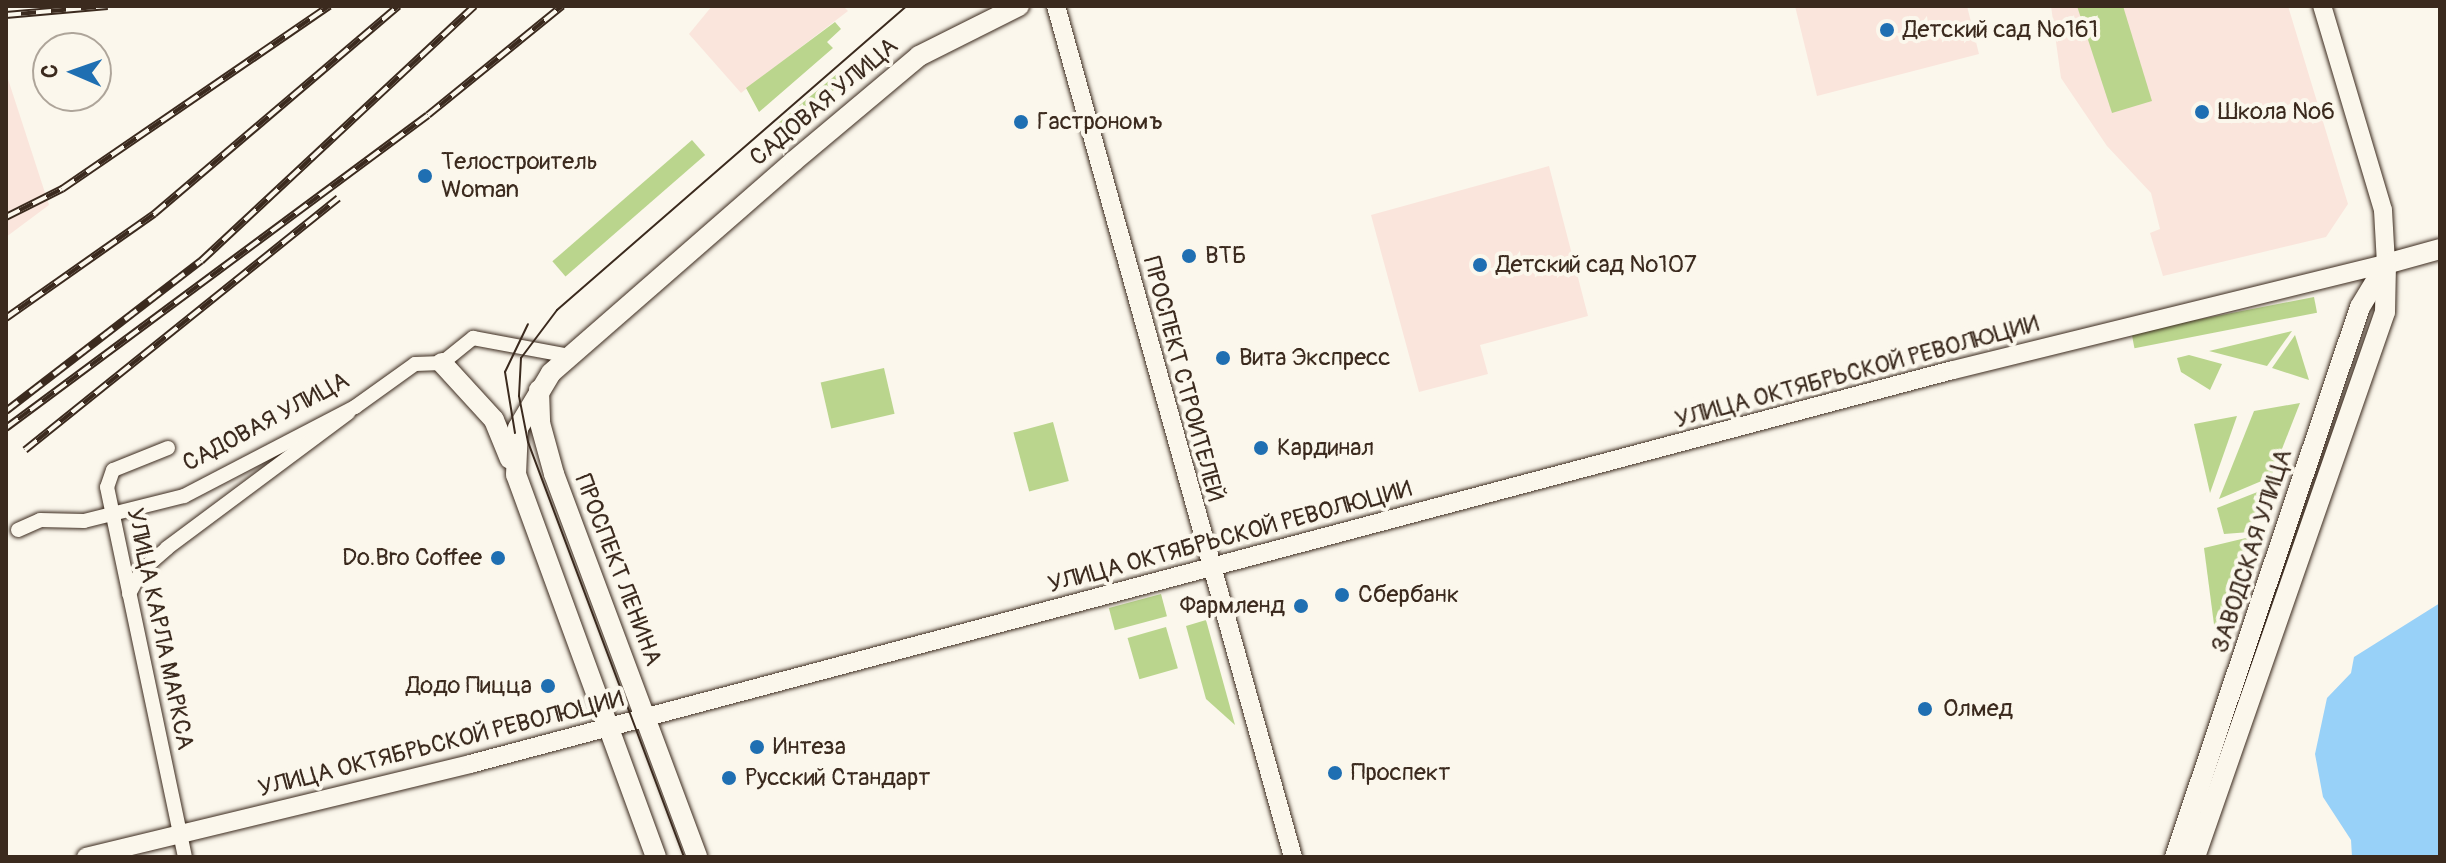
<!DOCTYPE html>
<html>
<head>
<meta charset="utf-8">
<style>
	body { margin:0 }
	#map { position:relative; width:2446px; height:863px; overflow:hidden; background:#fbf7ec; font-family:Pangolin,sans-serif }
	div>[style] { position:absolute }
	.built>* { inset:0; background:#fae5dc }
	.green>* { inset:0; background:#bad58d; transform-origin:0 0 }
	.water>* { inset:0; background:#98d1f8 }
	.roads { filter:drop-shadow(0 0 2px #3b2a1e) drop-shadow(0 0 2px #3b2a1e) }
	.minor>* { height:14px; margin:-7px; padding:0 7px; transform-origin:7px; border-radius:7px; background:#fbf7ec }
	.tertiary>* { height:18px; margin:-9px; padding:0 9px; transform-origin:9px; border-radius:9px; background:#fbf7ec }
	.secondary>* { height:20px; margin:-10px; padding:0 10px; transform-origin:10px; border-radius:10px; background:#fbf7ec }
	.tram>* { height:2px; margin:-1px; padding:0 1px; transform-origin:1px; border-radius:1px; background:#3b2a1e }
	.rail>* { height:8px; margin-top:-4px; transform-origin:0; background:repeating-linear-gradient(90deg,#fbf7ec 0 15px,#3b2a1e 0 30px); box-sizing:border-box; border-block:2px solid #3b2a1e }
	.dots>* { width:22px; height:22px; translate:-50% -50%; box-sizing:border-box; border:4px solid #fbf7ec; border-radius:50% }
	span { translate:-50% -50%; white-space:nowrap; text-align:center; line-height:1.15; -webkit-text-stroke:8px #fbf7ec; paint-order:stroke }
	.poi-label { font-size:24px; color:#3b2a1e }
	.left { translate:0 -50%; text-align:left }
	.right { translate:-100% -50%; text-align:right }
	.street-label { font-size:24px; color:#3b2a1e }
	.frame { position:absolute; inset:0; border:8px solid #3b2a1e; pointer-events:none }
	.north { position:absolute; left:32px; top:32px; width:80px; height:80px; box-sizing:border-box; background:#fbf7ec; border:2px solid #aea59a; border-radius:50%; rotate:272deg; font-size:22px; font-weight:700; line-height:32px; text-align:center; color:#3b2a1e }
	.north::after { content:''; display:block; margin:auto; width:28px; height:36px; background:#1f6fb2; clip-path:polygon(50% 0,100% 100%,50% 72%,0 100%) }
</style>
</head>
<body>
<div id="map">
	<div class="built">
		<i style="clip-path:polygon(712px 6px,843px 6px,848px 11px,741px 93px,689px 34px)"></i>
		<i style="clip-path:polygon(1795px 6px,1967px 6px,1979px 54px,1817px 96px)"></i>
		<i style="clip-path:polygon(2051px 6px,2288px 6px,2348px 204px,2326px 237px,2163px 276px,2150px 233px,2160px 229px,2151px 193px,2107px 146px,2061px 78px)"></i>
		<i style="clip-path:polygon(6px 73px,49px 205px,6px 237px)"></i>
		<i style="clip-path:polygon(1549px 166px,1588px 316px,1480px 345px,1488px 374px,1419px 392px,1371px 215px)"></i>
	</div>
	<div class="green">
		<i style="clip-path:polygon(2077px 6px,2123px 6px,2152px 101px,2112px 113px)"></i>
		<i style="clip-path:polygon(835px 22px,841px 29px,827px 42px,833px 48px,759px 112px,746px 88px)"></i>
		<i style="clip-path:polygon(849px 64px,857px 72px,781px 131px,776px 125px)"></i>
		<i style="left:692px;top:140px;width:20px;height:185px;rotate:49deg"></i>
		<i style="left:2314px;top:297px;width:16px;height:186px;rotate:79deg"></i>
		<i style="clip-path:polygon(2292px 331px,2267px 366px,2209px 351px)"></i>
		<i style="clip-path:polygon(2295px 335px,2309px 380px,2272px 368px)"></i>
		<i style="clip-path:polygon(2189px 355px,2222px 364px,2210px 390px,2181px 372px,2177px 358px)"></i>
		<i style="left:884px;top:368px;width:47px;height:65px;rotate:77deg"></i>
		<i style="clip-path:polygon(2300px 403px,2271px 477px,2219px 499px,2254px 411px)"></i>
		<i style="clip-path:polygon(2237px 416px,2210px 493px,2194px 424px)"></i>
		<i style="left:1053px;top:422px;width:61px;height:41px;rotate:75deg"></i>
		<i style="clip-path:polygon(2265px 489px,2250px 532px,2224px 534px,2217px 508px)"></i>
		<i style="clip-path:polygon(2250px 537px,2215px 632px,2204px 548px)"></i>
		<i style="left:1161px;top:594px;width:23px;height:54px;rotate:75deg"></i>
		<i style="clip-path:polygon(1206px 620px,1235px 725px,1206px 699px,1186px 626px)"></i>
		<i style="left:1166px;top:627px;width:43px;height:40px;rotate:74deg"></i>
	</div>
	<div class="water">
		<i style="clip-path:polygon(2440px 603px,2440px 857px,2352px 857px,2351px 840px,2323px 797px,2315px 754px,2327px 698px,2351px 673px,2354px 657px)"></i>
	</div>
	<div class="roads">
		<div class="minor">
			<i style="left:168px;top:448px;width:59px;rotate:158.2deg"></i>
			<i style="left:113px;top:470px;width:18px;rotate:109deg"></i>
			<i style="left:107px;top:487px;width:378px;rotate:78.1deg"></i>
			<i style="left:18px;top:530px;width:24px;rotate:-24deg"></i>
			<i style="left:40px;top:520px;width:44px;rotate:1.3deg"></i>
			<i style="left:84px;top:521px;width:103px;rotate:-14deg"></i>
			<i style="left:184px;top:496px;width:193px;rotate:-27.5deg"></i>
			<i style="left:355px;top:407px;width:74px;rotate:-35.6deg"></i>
			<i style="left:415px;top:364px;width:27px;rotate:-2deg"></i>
			<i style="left:442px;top:363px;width:40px;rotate:-39deg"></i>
			<i style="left:473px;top:338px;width:99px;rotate:10.5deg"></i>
			<i style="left:129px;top:594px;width:26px;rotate:-62deg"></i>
			<i style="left:141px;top:571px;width:35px;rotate:-41deg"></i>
			<i style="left:167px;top:548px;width:226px;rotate:-36.7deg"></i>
		</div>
		<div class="tertiary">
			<i style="left:1056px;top:6px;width:883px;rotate:74.44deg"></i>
			<i style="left:86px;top:857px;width:395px;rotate:-13.6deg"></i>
			<i style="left:470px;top:764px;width:1534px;rotate:-14.88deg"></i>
			<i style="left:1953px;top:370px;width:446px;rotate:-13.8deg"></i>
			<i style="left:2386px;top:264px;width:54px;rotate:-93.2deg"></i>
			<i style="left:2383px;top:210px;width:213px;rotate:-106.6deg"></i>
		</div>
		<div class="secondary">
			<i style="left:2386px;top:264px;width:56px;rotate:-15.5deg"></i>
			<i style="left:442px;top:363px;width:77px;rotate:47.6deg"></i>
			<i style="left:494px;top:420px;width:42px;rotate:67.7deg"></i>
			<i style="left:539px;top:390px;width:33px;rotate:88deg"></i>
			<i style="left:540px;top:423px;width:53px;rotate:74.6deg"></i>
			<i style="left:554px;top:474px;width:409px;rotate:69.5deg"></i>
			<i style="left:656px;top:857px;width:407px;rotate:-110.1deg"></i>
			<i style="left:516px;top:475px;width:47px;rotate:-87.6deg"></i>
			<i style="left:518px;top:428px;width:64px;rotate:-59deg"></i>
			<i style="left:551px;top:373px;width:322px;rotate:-41.1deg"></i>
			<i style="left:794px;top:161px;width:163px;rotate:-40deg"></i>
			<i style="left:919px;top:56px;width:112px;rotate:-26.6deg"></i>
			<i style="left:2175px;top:857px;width:580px;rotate:-71.41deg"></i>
			<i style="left:2360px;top:307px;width:50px;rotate:-58.8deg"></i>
			<i style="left:2195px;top:857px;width:577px;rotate:-70.78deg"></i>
			<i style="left:2385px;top:312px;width:47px;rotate:-88.8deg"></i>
		</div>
	</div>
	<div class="tram">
		<i style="left:515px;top:433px;width:62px;rotate:-99.3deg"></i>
		<i style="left:505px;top:372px;width:53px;rotate:-64.4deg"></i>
		<i style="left:684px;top:857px;width:443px;rotate:-110.6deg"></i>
		<i style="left:528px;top:442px;width:47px;rotate:-101.1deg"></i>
		<i style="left:519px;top:396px;width:38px;rotate:-87deg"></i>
		<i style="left:521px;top:358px;width:60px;rotate:-53.1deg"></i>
		<i style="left:557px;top:310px;width:464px;rotate:-41deg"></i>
	</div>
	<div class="rail">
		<i style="left:6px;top:15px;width:102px;rotate:-5deg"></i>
		<i style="left:6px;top:217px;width:63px;rotate:-26.6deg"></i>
		<i style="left:62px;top:189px;width:324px;rotate:-34.4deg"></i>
		<i style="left:6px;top:318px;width:181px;rotate:-35.1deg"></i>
		<i style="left:154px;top:214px;width:321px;rotate:-40.4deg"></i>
		<i style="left:6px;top:411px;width:246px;rotate:-37.6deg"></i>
		<i style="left:201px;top:261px;width:374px;rotate:-43deg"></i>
		<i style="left:6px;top:428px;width:525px;rotate:-36.56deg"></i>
		<i style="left:428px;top:115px;width:173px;rotate:-39.1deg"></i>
		<i style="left:25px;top:450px;width:402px;rotate:-38.8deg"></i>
	</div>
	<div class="dots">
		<i style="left:1887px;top:30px;background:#1f6fb2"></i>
		<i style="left:2202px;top:112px;background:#1f6fb2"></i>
		<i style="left:1021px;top:122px;background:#1f6fb2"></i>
		<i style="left:425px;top:176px;background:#1f6fb2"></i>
		<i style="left:1189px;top:256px;background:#1f6fb2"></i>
		<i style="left:1480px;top:265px;background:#1f6fb2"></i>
		<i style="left:1223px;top:358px;background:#1f6fb2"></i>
		<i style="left:1261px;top:448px;background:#1f6fb2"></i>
		<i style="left:498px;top:558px;background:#1f6fb2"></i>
		<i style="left:1342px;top:595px;background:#1f6fb2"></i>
		<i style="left:1301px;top:606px;background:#1f6fb2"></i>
		<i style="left:548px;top:686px;background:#1f6fb2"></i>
		<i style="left:1925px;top:709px;background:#1f6fb2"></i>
		<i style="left:757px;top:747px;background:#1f6fb2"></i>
		<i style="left:1335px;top:773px;background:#1f6fb2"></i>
		<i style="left:729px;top:778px;background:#1f6fb2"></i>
	</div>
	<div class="poi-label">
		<span class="left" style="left:1903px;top:30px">Детский сад №161</span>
		<span class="left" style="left:2218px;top:112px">Школа №6</span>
		<span class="left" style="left:1037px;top:122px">Гастрономъ</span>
		<span class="left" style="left:441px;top:176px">Телостроитель<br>Woman</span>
		<span class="left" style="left:1205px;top:256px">ВТБ</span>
		<span class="left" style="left:1496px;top:265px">Детский сад №107</span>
		<span class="left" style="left:1239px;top:358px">Вита Экспресс</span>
		<span class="left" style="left:1277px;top:448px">Кардинал</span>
		<span class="right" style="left:482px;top:558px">Do.Bro Coffee</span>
		<span class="left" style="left:1358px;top:595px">Сбербанк</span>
		<span class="right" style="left:1285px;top:606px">Фармленд</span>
		<span class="right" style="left:532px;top:686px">Додо Пицца</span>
		<span class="left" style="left:1943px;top:709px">Олмед</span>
		<span class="left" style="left:773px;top:747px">Интеза</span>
		<span class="left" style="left:1351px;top:773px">Проспект</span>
		<span class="left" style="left:745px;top:778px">Русский Стандарт</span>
	</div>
	<div class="street-label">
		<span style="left:824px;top:102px;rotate:-40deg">САДОВАЯ УЛИЦА</span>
		<span style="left:1857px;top:372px;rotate:-15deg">УЛИЦА ОКТЯБРЬСКОЙ РЕВОЛЮЦИИ</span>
		<span style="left:1183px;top:379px;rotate:75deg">ПРОСПЕКТ СТРОИТЕЛЕЙ</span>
		<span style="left:266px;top:422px;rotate:-28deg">САДОВАЯ УЛИЦА</span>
		<span style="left:1230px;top:537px;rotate:-15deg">УЛИЦА ОКТЯБРЬСКОЙ РЕВОЛЮЦИИ</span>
		<span style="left:2252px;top:551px;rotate:-72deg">ЗАВОДСКАЯ УЛИЦА</span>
		<span style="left:618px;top:570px;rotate:69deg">ПРОСПЕКТ ЛЕНИНА</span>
		<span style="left:160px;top:629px;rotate:78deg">УЛИЦА КАРЛА МАРКСА</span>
		<span style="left:441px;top:744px;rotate:-14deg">УЛИЦА ОКТЯБРЬСКОЙ РЕВОЛЮЦИИ</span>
	</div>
	<div class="frame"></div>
	<div class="north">С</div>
</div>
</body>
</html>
